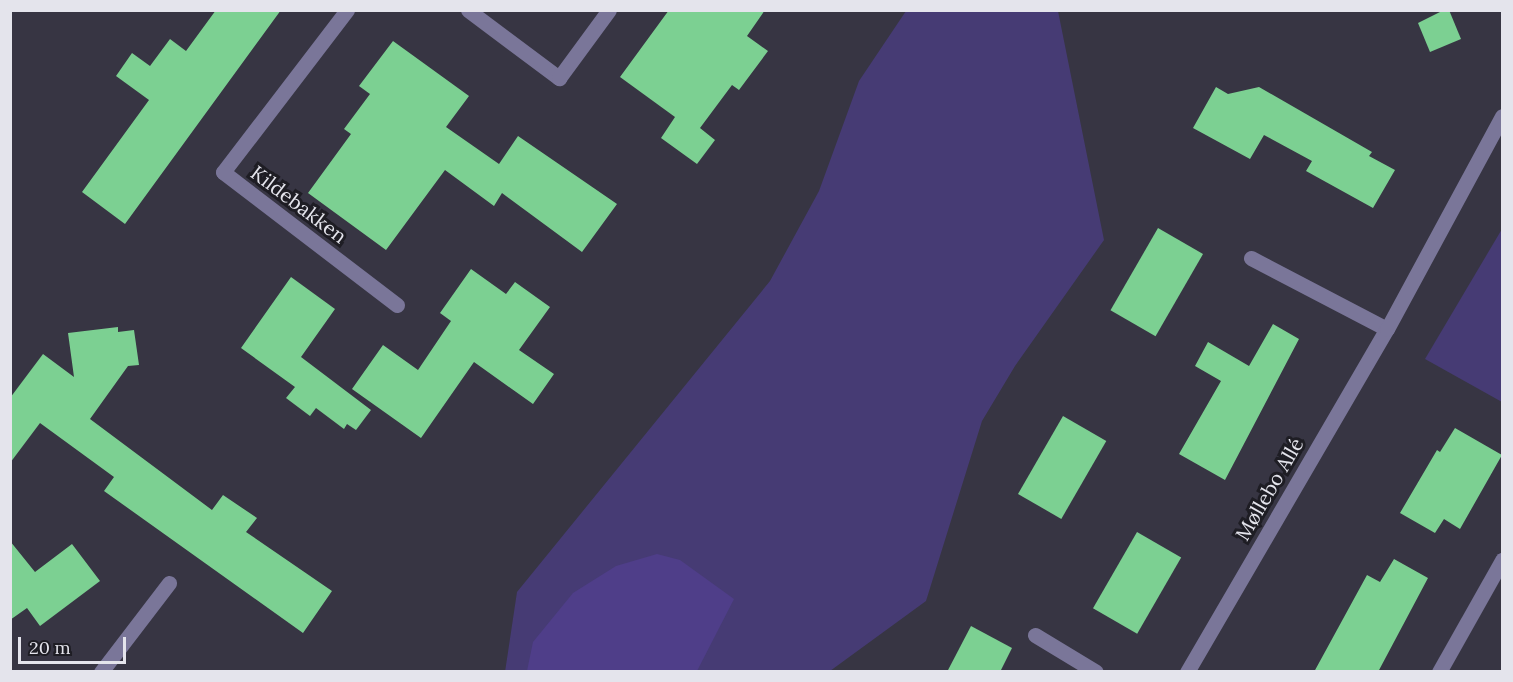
<!DOCTYPE html>
<html>
<head>
<meta charset="utf-8">
<style>
	body { margin:0 }
	#map { position:relative; width:1513px; height:682px; overflow:hidden; background:#373543; font-family:Lora,serif }
	div>[style] { position:absolute }
	.green>* { inset:0; background:#463b74 }
	.water>* { inset:0; background:#4f3e89 }
	.building>* { inset:0; background:#7cd092; transform-origin:0 0 }
	.minor>* { height:15px; margin:-7.5px; padding:0 7.5px; transform-origin:7.5px; border-radius:7.5px; background:#7a7699 }
	span { translate:-50% -50%; white-space:nowrap; text-align:center; line-height:1.15; -webkit-text-stroke:6px #1e1d24; paint-order:stroke }
	.street-label { font-size:20px; color:#e4e4ec }
	.frame { position:absolute; inset:0; border:12px solid #e4e4ec; pointer-events:none }
	.scale { position:absolute; left:18px; top:637px; width:108px; height:27px; box-sizing:border-box; border:3px solid #e4e4ec; border-top:0; padding-left:8px; font-size:18px; line-height:21px; white-space:nowrap; color:#e4e4ec; -webkit-text-stroke:4px #1e1d24; paint-order:stroke }
</style>
</head>
<body>
<div id="map">
	<div class="green">
		<i style="clip-path:polygon(906px 11px,1058px 11px,1104px 240px,1015px 366px,982px 421px,926px 601px,830px 671px,505px 672px,517px 592px,770px 281px,819px 191px,859px 81px)"></i>
		<i style="clip-path:polygon(1502px 229px,1502px 402px,1425px 359px)"></i>
	</div>
	<div class="water">
		<i style="clip-path:polygon(657px 554px,680px 560px,734px 599px,697px 671px,527px 671px,533px 642px,573px 593px,616px 566px)"></i>
	</div>
	<div class="building">
		<i style="clip-path:polygon(216px 10px,281px 10px,125px 224px,82px 192px,149px 100px,116px 76px,132px 53px,150px 66px,170px 39px,186px 51px)"></i>
		<i style="clip-path:polygon(669px 10px,765px 10px,747px 36px,768px 51px,739px 90px,732px 85px,700px 128px,715px 140px,697px 164px,661px 138px,675px 117px,620px 77px)"></i>
		<i style="clip-path:polygon(1444px 10px,1449px 10px,1461px 39px,1430px 52px,1418px 23px)"></i>
		<i style="clip-path:polygon(393px 41px,469px 96px,446px 127px,499px 164px,518px 136px,617px 204px,582px 252px,502px 193px,494px 206px,445px 170px,386px 250px,308px 193px,351px 134px,344px 129px,370px 94px,359px 86px)"></i>
		<i style="clip-path:polygon(1216px 87px,1228px 94px,1259px 87px,1372px 152px,1369px 156px,1395px 170px,1373px 208px,1306px 171px,1312px 161px,1264px 135px,1250px 159px,1193px 128px)"></i>
		<i style="left:1158px;top:228px;width:52px;height:95px;rotate:30deg"></i>
		<i style="clip-path:polygon(471px 269px,506px 294px,515px 282px,550px 307px,519px 350px,554px 374px,533px 404px,474px 362px,421px 438px,352px 389px,383px 345px,418px 370px,451px 321px,440px 313px)"></i>
		<i style="clip-path:polygon(291px 277px,335px 309px,301px 357px,371px 410px,356px 430px,347px 424px,344px 429px,316px 408px,310px 416px,286px 398px,295px 387px,241px 348px)"></i>
		<i style="clip-path:polygon(1273px 324px,1299px 339px,1225px 480px,1179px 454px,1221px 381px,1195px 366px,1208px 342px,1249px 366px)"></i>
		<i style="clip-path:polygon(118px 327px,118px 332px,134px 330px,139px 365px,128px 366px,90px 419px,212px 510px,223px 495px,257px 518px,246px 532px,332px 591px,303px 633px,104px 491px,114px 477px,40px 423px,10px 463px,10px 398px,43px 354px,74px 377px,68px 333px)"></i>
		<i style="left:1063px;top:416px;width:50px;height:90px;rotate:30deg"></i>
		<i style="clip-path:polygon(1455px 428px,1502px 455px,1460px 529px,1444px 519px,1435px 533px,1400px 513px,1437px 450px,1440px 452px)"></i>
		<i style="left:1137px;top:532px;width:51px;height:88px;rotate:30deg"></i>
		<i style="clip-path:polygon(10px 541px,35px 572px,72px 544px,100px 581px,40px 626px,27px 608px,10px 620px)"></i>
		<i style="clip-path:polygon(1394px 559px,1428px 578px,1378px 672px,1314px 672px,1367px 575px,1380px 582px)"></i>
		<i style="clip-path:polygon(971px 626px,1012px 648px,1000px 672px,947px 672px)"></i>
	</div>
	<div class="minor">
		<i style="left:347px;top:10px;width:204px;rotate:127.4deg"></i>
		<i style="left:223px;top:172px;width:219px;rotate:37.4deg"></i>
		<i style="left:468px;top:10px;width:114px;rotate:36.8deg"></i>
		<i style="left:559px;top:78px;width:84px;rotate:-53.7deg"></i>
		<i style="left:1251px;top:258px;width:153px;rotate:27.6deg"></i>
		<i style="left:1035px;top:635px;width:71px;rotate:31.2deg"></i>
		<i style="left:101px;top:672px;width:112px;rotate:-52.6deg"></i>
		<i style="left:1187px;top:672px;width:397px;rotate:-59.8deg"></i>
		<i style="left:1387px;top:329px;width:242px;rotate:-61.6deg"></i>
		<i style="left:1439px;top:672px;width:129px;rotate:-60.6deg"></i>
	</div>
	<div class="street-label">
		<span style="left:299px;top:204px;rotate:37deg">Kildebakken</span>
		<span style="left:1269px;top:489px;rotate:-60deg">Møllebo Allé</span>
	</div>
	<div class="frame"></div>
	<div class="scale">20 m</div>
</div>
</body>
</html>
